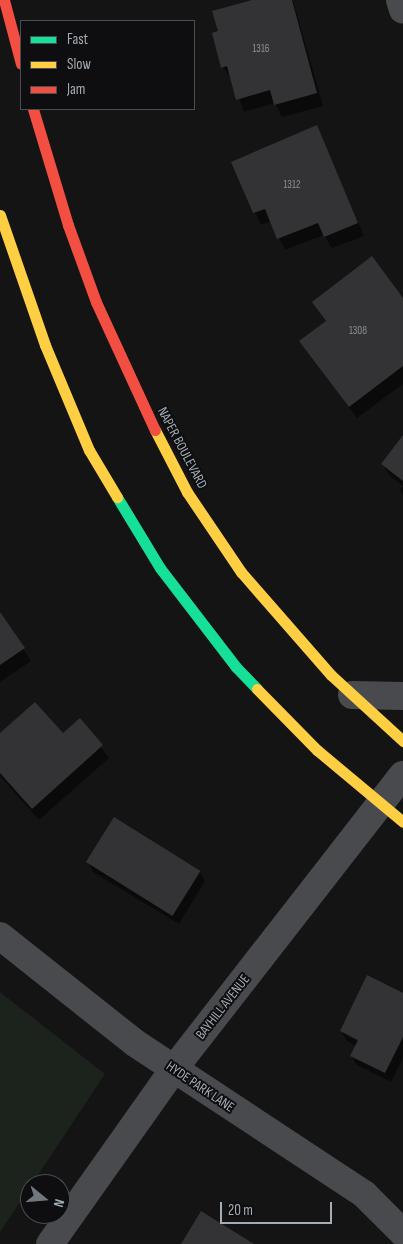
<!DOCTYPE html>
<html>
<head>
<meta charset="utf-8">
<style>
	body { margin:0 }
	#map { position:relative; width:403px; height:1244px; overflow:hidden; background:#141414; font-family:"Sofia Sans Condensed",sans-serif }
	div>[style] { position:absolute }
	.green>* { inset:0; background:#1c221c }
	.shadow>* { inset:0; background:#0007 }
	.building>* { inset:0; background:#333335; transform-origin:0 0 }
	.street>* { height:28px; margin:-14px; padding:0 14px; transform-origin:14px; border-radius:14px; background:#484a4d }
	.fast>* { height:11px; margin:-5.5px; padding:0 5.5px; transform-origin:5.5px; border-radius:5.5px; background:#16e098 }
	.slow>* { height:11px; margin:-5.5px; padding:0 5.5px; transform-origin:5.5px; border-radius:5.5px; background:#ffcf43 }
	.jam>* { height:11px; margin:-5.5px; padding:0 5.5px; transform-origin:5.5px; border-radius:5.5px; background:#f24e42 }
	span { translate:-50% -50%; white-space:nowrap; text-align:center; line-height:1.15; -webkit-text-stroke:4px #0e0e10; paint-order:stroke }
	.number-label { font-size:11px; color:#888e95 }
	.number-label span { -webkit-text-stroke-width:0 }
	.street-label { font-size:14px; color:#a4acb5 }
	.legend { position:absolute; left:20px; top:20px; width:175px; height:90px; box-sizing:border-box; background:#0e0e10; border:1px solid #4a4d52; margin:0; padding:6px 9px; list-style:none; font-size:15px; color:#a4acb5 }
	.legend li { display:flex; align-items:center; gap:10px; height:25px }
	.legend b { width:25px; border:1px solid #4a4d52 }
	.north { position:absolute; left:20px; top:1174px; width:50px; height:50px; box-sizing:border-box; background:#0e0e10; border:1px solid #4a4d52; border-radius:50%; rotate:107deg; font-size:14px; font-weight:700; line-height:20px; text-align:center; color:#a4acb5 }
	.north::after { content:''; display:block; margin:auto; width:18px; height:22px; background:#72777d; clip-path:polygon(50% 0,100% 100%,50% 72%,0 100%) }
	.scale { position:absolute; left:220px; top:1202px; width:112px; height:22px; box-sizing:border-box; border:2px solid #a4acb5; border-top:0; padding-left:6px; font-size:15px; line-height:18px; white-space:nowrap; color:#a4acb5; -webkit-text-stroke:4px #0e0e10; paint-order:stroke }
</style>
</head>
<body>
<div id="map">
	<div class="green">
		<i style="clip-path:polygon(0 992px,105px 1074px,0 1232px)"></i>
	</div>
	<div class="shadow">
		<i style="clip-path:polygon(256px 0,293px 0,323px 106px,282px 117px,275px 103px,244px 112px,232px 79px,222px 67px,219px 32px)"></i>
		<i style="clip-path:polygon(316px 126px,364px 236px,332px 248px,324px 235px,285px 250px,271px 221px,261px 225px,232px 163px)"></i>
		<i style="clip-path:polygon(403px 300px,403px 384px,357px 418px,301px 341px,326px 322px,313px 302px)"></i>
		<i style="clip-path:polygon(403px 437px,403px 495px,400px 490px,403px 486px,390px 476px,382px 464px)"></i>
		<i style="clip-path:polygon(0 614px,31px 661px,0 682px)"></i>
		<i style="clip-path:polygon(80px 720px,109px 758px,39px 820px,0 776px,0 735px,63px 735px)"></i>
		<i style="clip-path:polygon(88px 862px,199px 871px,205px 881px,179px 924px,93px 872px)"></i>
		<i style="clip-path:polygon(evenodd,403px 994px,403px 1058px,391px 1082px,357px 1065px,351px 1056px,356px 1046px,347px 1041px,341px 1031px,403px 994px,348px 1034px,364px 1042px,363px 1044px,348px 1036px,348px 1034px)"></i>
	</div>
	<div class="building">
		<i style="clip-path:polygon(252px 0,292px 0,317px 93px,274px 105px,270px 90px,236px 100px,227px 66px,221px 68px,212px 33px,218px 31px,212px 11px)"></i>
		<i style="clip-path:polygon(317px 125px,358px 223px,324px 237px,318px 223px,277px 239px,265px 209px,253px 213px,231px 162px)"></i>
		<i style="clip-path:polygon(372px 256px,403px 298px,403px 366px,349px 407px,299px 341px,326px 321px,312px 302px)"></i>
		<i style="clip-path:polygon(403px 435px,403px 481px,381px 464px)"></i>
		<i style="clip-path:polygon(0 612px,25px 648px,0 665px)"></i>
		<i style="clip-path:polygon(35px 702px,63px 733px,80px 718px,103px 745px,32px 809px,0 773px,0 733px)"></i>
		<i style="left:114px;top:817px;width:102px;height:53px;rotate:32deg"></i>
		<i style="clip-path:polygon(367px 975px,403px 993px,403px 1037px,385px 1073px,350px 1056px,358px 1040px,340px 1031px)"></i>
		<i style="clip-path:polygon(201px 1211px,254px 1244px,181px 1244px)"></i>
	</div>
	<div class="street">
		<i style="left:400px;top:0;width:10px;rotate:73deg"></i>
		<i style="left:352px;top:695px;width:51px;rotate:1.1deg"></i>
		<i style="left:0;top:936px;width:172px;rotate:38.4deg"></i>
		<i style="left:135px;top:1043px;width:274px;rotate:33.4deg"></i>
		<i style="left:364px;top:1194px;width:55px;rotate:45deg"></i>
		<i style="left:50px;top:1244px;width:213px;rotate:-54.7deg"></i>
		<i style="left:173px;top:1070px;width:374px;rotate:-52.1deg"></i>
	</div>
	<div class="fast">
		<i style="left:117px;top:497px;width:83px;rotate:58.8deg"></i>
		<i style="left:160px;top:568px;width:125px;rotate:52.5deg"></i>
		<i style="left:236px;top:667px;width:30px;rotate:46deg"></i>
	</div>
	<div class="slow">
		<i style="left:0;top:215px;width:138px;rotate:70.9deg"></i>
		<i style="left:45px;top:345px;width:114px;rotate:67.3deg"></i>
		<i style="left:89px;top:450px;width:55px;rotate:59.2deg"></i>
		<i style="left:155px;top:430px;width:70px;rotate:62.7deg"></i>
		<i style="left:187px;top:492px;width:97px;rotate:56deg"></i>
		<i style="left:241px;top:572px;width:137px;rotate:48.9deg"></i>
		<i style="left:331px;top:675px;width:98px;rotate:42.5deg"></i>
		<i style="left:257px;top:689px;width:86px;rotate:45.5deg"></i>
		<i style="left:317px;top:750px;width:112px;rotate:39.9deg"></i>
	</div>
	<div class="jam">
		<i style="left:4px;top:0;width:66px;rotate:75.1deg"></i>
		<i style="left:33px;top:109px;width:121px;rotate:73.2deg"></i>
		<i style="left:68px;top:225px;width:82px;rotate:70deg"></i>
		<i style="left:96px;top:302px;width:141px;rotate:65.3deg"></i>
	</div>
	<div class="number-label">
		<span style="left:261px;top:49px">1316</span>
		<span style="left:292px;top:185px">1312</span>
		<span style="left:358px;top:331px">1308</span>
	</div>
	<div class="street-label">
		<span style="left:182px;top:448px;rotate:62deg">NAPER BOULEVARD</span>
		<span style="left:223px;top:1007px;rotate:-52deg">BAYHILL AVENUE</span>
		<span style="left:200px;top:1087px;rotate:34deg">HYDE PARK LANE</span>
	</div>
	<ul class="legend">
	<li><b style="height:6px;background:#16e098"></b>Fast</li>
	<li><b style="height:6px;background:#ffcf43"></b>Slow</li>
	<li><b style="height:6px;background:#f24e42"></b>Jam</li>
	</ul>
	<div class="north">N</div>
	<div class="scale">20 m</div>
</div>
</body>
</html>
